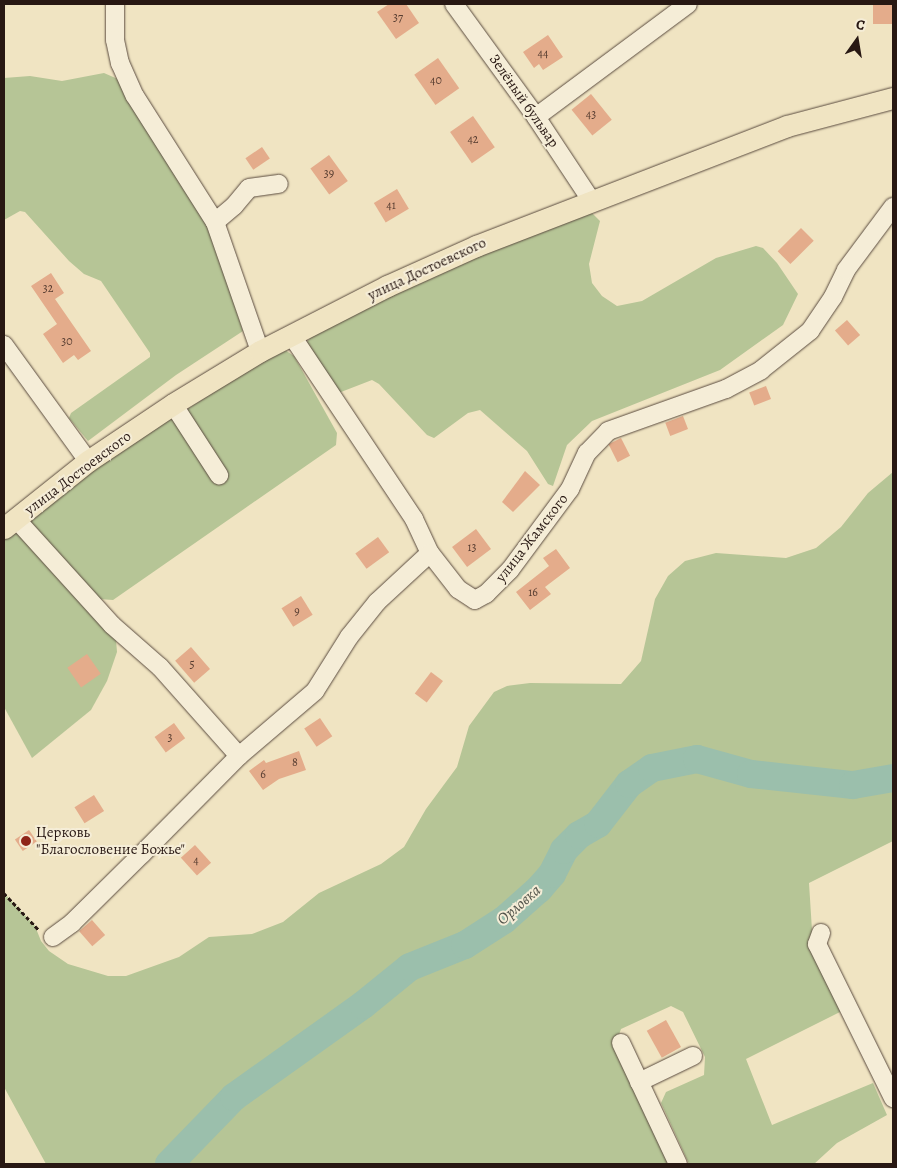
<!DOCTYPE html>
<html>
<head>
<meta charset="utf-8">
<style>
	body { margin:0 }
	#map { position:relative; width:897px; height:1168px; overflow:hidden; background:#f0e4c2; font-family:Alegreya,serif }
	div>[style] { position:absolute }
	.green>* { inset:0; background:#b6c596 }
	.river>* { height:28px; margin:-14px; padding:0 14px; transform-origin:14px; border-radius:14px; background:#9bbfac }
	.building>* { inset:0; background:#e4ac8b; transform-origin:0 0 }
	.path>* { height:2.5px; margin-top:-1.25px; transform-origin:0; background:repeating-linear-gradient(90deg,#281813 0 4px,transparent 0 6.5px) }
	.roads { filter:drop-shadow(0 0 1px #5a4b3f) drop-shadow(0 0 1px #5a4b3f) }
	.minor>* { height:18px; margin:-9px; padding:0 9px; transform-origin:9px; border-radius:9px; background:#f5edd7 }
	.major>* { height:21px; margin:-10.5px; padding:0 10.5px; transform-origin:10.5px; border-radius:10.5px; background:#f0e4c2 }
	.dots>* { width:14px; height:14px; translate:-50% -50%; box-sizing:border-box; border:2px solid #f5edd7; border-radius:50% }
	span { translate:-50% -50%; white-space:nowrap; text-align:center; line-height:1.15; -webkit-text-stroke:4px #f5edd7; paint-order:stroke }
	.number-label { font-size:12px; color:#573d31 }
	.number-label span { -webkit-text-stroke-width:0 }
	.street-label { font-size:15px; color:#281813 }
	.poi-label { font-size:15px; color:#281813 }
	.left { translate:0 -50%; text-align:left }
	.water-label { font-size:16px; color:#505249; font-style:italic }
	.frame { position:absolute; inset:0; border:5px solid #281813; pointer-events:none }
	.north { position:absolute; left:832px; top:15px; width:50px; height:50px; -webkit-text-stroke:4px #f5edd7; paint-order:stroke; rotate:13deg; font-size:14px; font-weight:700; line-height:20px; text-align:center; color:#281813 }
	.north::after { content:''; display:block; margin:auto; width:18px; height:22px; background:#281813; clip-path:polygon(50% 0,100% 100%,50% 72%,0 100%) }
</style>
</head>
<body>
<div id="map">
	<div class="green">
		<i style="clip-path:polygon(104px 73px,120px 80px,207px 222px,243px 331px,176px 375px,88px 441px,69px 418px,71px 413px,150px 357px,150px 353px,101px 281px,84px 274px,69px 261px,25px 212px,20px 211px,4px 220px,4px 78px,30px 76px,62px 81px)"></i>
		<i style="clip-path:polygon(590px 211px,600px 221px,589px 264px,592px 283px,602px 296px,617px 306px,642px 301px,716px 258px,756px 246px,763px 248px,777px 263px,798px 294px,783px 325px,720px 370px,592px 421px,567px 445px,553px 486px,548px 484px,527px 451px,480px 410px,468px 413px,434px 438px,427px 435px,379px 384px,372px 380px,341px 392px,334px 390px,307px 342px,316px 331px,388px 297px,496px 248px)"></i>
		<i style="clip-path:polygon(285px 350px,294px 356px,337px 433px,336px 445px,113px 600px,99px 599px,30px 522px,35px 510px,169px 418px,174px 421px,189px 408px,273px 354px)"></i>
		<i style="clip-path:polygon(893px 472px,893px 841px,809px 883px,813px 946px,842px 1011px,746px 1059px,772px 1125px,873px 1083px,887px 1115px,837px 1143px,814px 1164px,689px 1164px,661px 1103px,666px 1092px,704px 1075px,705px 1057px,683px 1012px,671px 1006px,621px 1029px,614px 1049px,671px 1164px,46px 1164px,4px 1087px,4px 893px,35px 926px,41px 941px,49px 951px,68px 964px,108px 976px,126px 976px,179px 957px,209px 937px,252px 934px,283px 922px,319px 893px,381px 864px,404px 847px,426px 809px,457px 767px,469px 726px,494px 692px,507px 686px,530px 683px,621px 684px,641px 661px,655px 599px,668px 576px,685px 561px,716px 553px,786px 558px,816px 548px,841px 527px,868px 493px)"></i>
		<i style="clip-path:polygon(10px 533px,20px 534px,116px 640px,117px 652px,107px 681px,91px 710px,32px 758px,4px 707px,4px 538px)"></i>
	</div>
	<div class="river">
		<i style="left:169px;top:1164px;width:93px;rotate:-45.9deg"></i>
		<i style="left:234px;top:1097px;width:158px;rotate:-35.5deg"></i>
		<i style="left:363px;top:1005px;width:60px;rotate:-39deg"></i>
		<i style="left:410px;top:967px;width:59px;rotate:-21.8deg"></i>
		<i style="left:465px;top:945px;width:46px;rotate:-32.7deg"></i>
		<i style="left:504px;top:920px;width:47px;rotate:-41.5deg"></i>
		<i style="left:539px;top:889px;width:20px;rotate:-49deg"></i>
		<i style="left:552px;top:874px;width:27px;rotate:-63deg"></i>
		<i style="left:564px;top:850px;width:21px;rotate:-45deg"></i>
		<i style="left:579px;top:835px;width:22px;rotate:-30deg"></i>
		<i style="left:598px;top:824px;width:51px;rotate:-52.2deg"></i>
		<i style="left:629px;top:784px;width:28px;rotate:-35deg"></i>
		<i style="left:652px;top:768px;width:46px;rotate:-11.3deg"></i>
		<i style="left:697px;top:759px;width:56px;rotate:15.5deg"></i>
		<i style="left:751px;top:774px;width:103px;rotate:6.2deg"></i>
		<i style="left:853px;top:785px;width:41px;rotate:-9.9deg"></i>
	</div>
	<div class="building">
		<i style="clip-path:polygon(389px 4px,406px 4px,419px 23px,396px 39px,377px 12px)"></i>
		<i style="left:873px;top:4px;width:20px;height:20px"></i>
		<i style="clip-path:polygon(548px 35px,563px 57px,543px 70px,539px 64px,534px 68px,523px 52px)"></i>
		<i style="left:438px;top:58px;width:37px;height:29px;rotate:55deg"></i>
		<i style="left:591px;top:94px;width:33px;height:25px;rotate:51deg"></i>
		<i style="left:473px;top:116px;width:38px;height:28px;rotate:55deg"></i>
		<i style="left:262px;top:147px;width:14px;height:20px;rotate:56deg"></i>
		<i style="left:329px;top:155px;width:32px;height:23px;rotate:54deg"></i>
		<i style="left:397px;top:189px;width:23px;height:27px;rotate:59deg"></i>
		<i style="left:801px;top:228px;width:18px;height:33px;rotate:45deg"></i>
		<i style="clip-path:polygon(51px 273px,64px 293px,55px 299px,91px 351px,78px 360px,74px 355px,63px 363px,43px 334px,57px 324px,31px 286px)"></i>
		<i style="left:847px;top:320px;width:20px;height:16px;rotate:49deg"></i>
		<i style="left:766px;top:386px;width:14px;height:18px;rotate:69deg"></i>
		<i style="left:683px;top:416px;width:14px;height:19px;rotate:69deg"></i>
		<i style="left:621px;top:438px;width:20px;height:14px;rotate:63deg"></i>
		<i style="clip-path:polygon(525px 471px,540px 485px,513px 512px,502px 502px)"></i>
		<i style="left:476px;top:529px;width:25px;height:30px;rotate:53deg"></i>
		<i style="left:378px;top:537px;width:19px;height:28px;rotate:54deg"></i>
		<i style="clip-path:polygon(556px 549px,570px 568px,545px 587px,551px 594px,530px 610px,516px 592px,549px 566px,543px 558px)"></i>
		<i style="left:301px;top:596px;width:22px;height:23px;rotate:58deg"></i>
		<i style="left:191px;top:647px;width:29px;height:21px;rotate:49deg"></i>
		<i style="left:87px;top:654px;width:24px;height:24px;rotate:55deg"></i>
		<i style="left:431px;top:672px;width:15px;height:27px;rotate:37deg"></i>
		<i style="left:320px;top:718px;width:22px;height:19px;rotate:56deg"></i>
		<i style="left:174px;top:723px;width:19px;height:24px;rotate:54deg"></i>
		<i style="clip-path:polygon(299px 751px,306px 770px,279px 779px,263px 790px,249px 771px,264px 760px,266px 763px)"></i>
		<i style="left:94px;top:795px;width:19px;height:23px;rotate:58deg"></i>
		<i style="left:29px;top:830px;width:14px;height:17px;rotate:56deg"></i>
		<i style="left:195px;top:845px;width:24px;height:19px;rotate:48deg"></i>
		<i style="left:92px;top:920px;width:20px;height:17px;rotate:49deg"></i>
		<i style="left:666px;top:1020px;width:31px;height:22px;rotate:61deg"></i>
	</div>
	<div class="path">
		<i style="left:4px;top:893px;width:51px;rotate:46.6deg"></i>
	</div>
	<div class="roads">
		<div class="minor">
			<i style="left:115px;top:4px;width:36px;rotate:90deg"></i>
			<i style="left:115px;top:40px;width:24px;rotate:78deg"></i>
			<i style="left:120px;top:63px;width:36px;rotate:66deg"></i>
			<i style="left:135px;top:96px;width:149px;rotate:57.6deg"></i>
			<i style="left:215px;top:222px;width:137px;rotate:70.8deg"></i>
			<i style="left:454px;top:4px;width:140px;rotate:54deg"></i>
			<i style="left:536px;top:117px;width:100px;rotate:56.5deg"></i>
			<i style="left:536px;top:117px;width:189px;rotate:-36.6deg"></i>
			<i style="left:215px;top:222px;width:25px;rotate:-40deg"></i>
			<i style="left:234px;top:206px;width:23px;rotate:-50deg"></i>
			<i style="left:249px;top:188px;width:30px;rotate:-8deg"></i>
			<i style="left:292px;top:336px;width:220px;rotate:56.3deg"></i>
			<i style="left:414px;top:519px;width:38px;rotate:65deg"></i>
			<i style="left:4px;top:345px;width:143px;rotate:54.1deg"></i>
			<i style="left:173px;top:404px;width:85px;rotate:57.1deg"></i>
			<i style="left:16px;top:519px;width:143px;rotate:47.8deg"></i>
			<i style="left:112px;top:625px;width:64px;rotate:41.2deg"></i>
			<i style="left:160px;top:667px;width:119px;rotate:48.4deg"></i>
			<i style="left:821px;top:933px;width:12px;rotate:110deg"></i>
			<i style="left:817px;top:944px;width:172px;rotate:63.7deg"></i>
			<i style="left:53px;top:937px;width:24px;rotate:-36deg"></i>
			<i style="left:72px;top:923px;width:98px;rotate:-44.6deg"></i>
			<i style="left:142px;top:854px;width:138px;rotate:-45.3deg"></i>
			<i style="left:239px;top:756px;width:100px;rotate:-40.5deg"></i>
			<i style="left:315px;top:691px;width:64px;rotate:-57.8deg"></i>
			<i style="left:349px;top:637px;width:45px;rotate:-51.3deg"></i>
			<i style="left:377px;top:602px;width:72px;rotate:-42.8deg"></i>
			<i style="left:430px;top:553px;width:46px;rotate:52.1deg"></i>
			<i style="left:458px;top:589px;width:20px;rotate:33deg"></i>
			<i style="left:475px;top:600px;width:13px;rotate:-29deg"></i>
			<i style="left:486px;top:594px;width:34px;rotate:-45deg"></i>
			<i style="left:510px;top:570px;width:101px;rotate:-53.5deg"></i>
			<i style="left:570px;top:489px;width:40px;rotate:-65deg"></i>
			<i style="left:587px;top:453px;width:30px;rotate:-46deg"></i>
			<i style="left:608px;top:431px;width:125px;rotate:-19.6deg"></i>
			<i style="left:726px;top:389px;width:40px;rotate:-28deg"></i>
			<i style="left:761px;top:370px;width:63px;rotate:-38.5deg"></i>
			<i style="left:810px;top:331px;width:41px;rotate:-55.9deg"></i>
			<i style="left:833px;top:297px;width:30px;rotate:-64deg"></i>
			<i style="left:846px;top:270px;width:79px;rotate:-53.3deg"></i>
			<i style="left:621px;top:1043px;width:134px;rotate:64.8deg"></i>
			<i style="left:639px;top:1082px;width:60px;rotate:-25.7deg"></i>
		</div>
		<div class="major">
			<i style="left:4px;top:528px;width:107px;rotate:-38.6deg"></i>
			<i style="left:88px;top:461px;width:102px;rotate:-33.8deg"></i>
			<i style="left:173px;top:404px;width:102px;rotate:-31.3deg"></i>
			<i style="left:260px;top:351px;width:143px;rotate:-27.1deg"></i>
			<i style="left:387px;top:286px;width:98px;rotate:-24.2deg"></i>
			<i style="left:476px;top:246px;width:333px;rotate:-21.1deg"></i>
			<i style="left:787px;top:126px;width:110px;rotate:-14.8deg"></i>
		</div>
	</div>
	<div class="dots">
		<i style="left:26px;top:841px;background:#8f2418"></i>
	</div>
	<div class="number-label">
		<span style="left:398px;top:18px">37</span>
		<span style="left:543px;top:54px">44</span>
		<span style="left:436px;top:81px">40</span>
		<span style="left:591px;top:115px">43</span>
		<span style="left:473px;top:140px">42</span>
		<span style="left:329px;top:174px">39</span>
		<span style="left:391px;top:206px">41</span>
		<span style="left:48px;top:289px">32</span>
		<span style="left:67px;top:342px">30</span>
		<span style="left:472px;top:548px">13</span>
		<span style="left:533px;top:593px">16</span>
		<span style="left:297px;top:612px">9</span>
		<span style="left:192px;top:665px">5</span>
		<span style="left:170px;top:738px">3</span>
		<span style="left:295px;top:763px">8</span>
		<span style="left:263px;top:775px">6</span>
		<span style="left:196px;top:861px">4</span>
	</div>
	<div class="street-label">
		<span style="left:524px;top:101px;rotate:55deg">Зелёный бульвар</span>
		<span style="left:427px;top:269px;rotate:-25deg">улица Достоевского</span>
		<span style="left:78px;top:473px;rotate:-37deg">улица Достоевского</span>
		<span style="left:532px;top:538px;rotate:-52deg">улица Жамского</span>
	</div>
	<div class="poi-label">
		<span class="left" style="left:36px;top:841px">Церковь<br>"Благословение Божье"</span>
	</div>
	<div class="water-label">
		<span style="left:519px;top:905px;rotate:-41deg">Орловка</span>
	</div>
	<div class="frame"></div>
	<div class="north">С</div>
</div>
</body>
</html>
